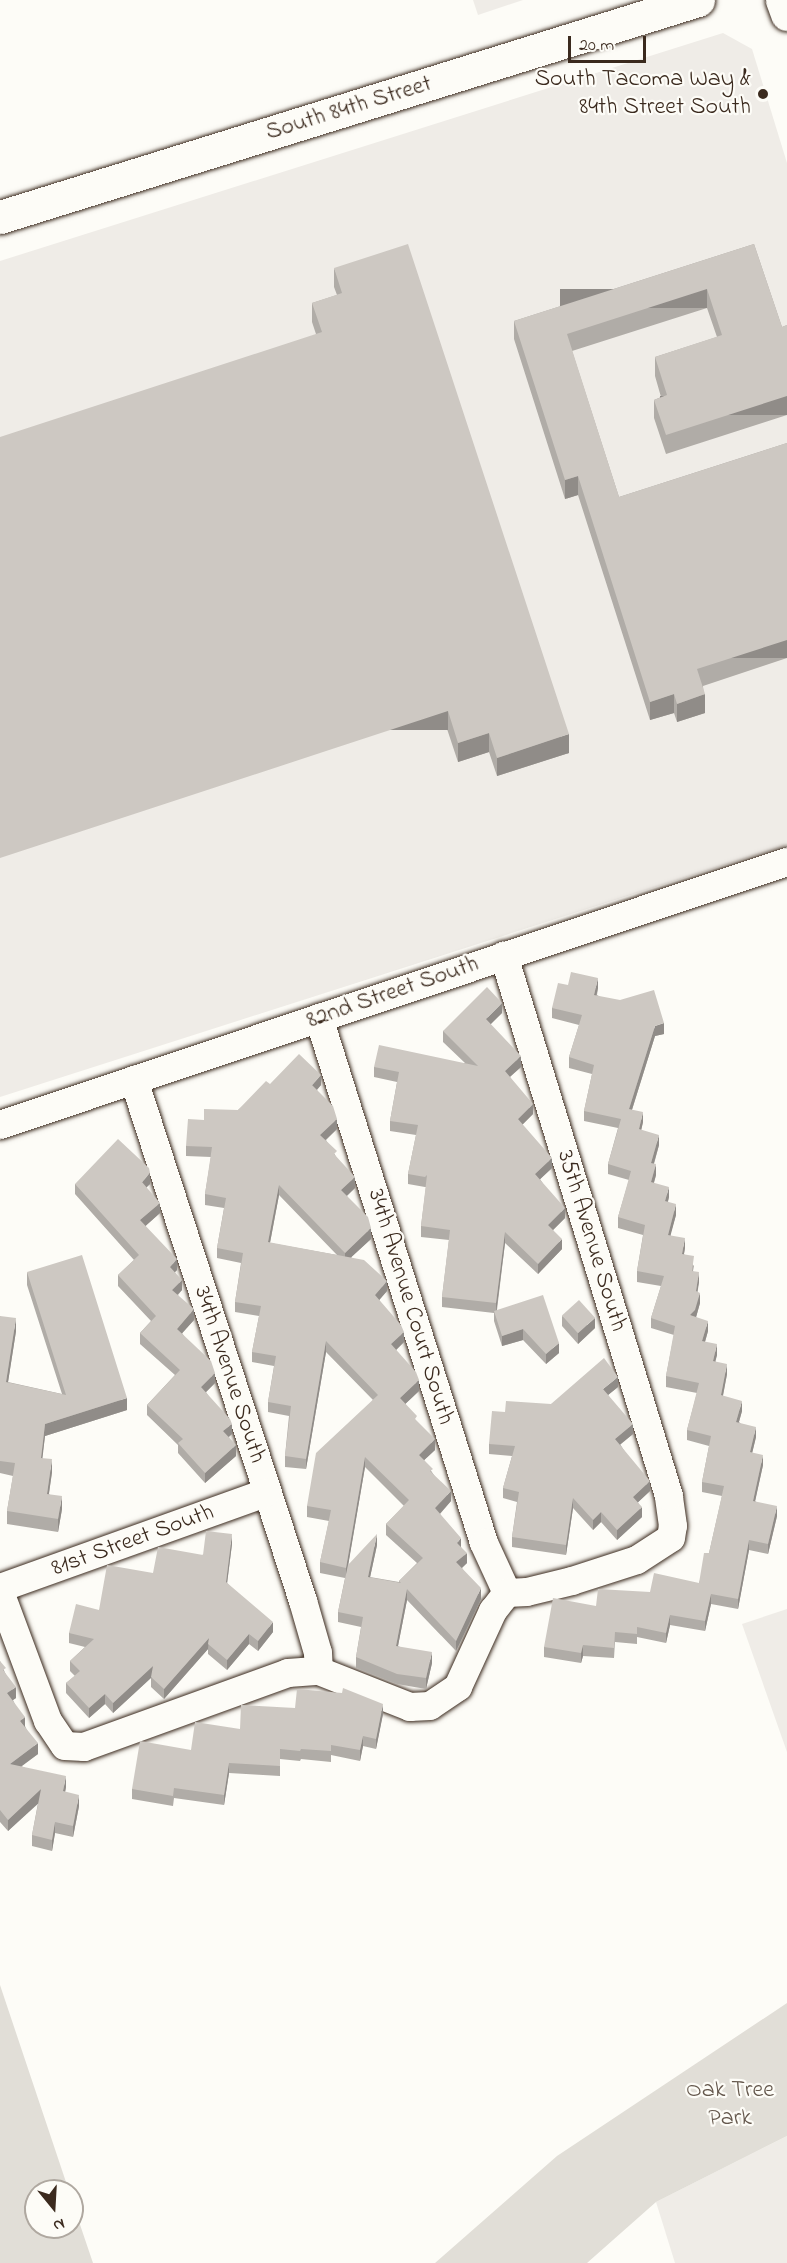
<!DOCTYPE html>
<html>
<head>
<meta charset="utf-8">
<style>
	body { margin:0 }
	#map { position:relative; width:787px; height:2263px; overflow:hidden; background:#fdfcf7; font-family:"Indie Flower",sans-serif }
	div>[style] { position:absolute }
	.built>* { inset:0; background:#efece7 }
	.green>* { inset:0; background:#e1ded7 }
	.roads { filter:drop-shadow(0 0 2px #3b2a1e) drop-shadow(0 0 2px #3b2a1e) }
	.minor>* { height:28px; margin:-14px; padding:0 14px; transform-origin:14px; border-radius:14px; background:#fdfcf7 }
	.major>* { height:33px; margin:-16.5px; padding:0 16.5px; transform-origin:16.5px; border-radius:16.5px; background:#fdfcf7 }
	.wall>* { inset:0; background:#b0aca7 }
	.shaded-wall>* { inset:0; background:#908c88; transform-origin:0 0 }
	.building>* { inset:0; background:#cdc8c2; transform-origin:0 0 }
	.dots>* { width:16px; height:16px; translate:-50% -50%; box-sizing:border-box; border:3px solid #fdfcf7; border-radius:50% }
	span { translate:-50% -50%; white-space:nowrap; text-align:center; line-height:1.15; -webkit-text-stroke:4.5px #fdfcf7; paint-order:stroke }
	.poi-label { font-size:24px; color:#3b2a1e }
	.right { translate:-100% -50%; text-align:right }
	.street-label { font-size:24px; color:#3b2a1e }
	.park-label { font-size:24px; color:#64574c }
	.north { position:absolute; left:24px; top:2179px; width:60px; height:60px; box-sizing:border-box; background:#fdfcf7; border:2px solid #afa8a0; border-radius:50%; rotate:162deg; font-size:16px; font-weight:700; line-height:24px; text-align:center; color:#3b2a1e }
	.north::after { content:''; display:block; margin:auto; width:21px; height:27px; background:#3b2a1e; clip-path:polygon(50% 0,100% 100%,50% 72%,0 100%) }
	.scale { position:absolute; left:568px; top:36px; width:78px; height:27px; box-sizing:border-box; border:3px solid #3b2a1e; border-top:0; padding-left:8px; font-size:18px; line-height:21px; white-space:nowrap; color:#3b2a1e; -webkit-text-stroke:4px #fdfcf7; paint-order:stroke }
</style>
</head>
<body>
<div id="map">
	<div class="built">
		<i style="clip-path:polygon(473px 0,523px 0,478px 15px)"></i>
		<i style="clip-path:polygon(723px 33px,752px 49px,787px 163px,787px 845px,0 1097px,0 261px)"></i>
		<i style="clip-path:polygon(787px 1609px,787px 1752px,742px 1624px)"></i>
		<i style="clip-path:polygon(787px 2136px,787px 2263px,675px 2263px,656px 2202px)"></i>
	</div>
	<div class="green">
		<i style="clip-path:polygon(0 1985px,69px 2191px,36px 2191px,36px 2227px,72px 2227px,72px 2201px,93px 2263px,0 2263px)"></i>
		<i style="clip-path:polygon(787px 2003px,787px 2136px,656px 2202px,587px 2263px,435px 2263px,557px 2156px)"></i>
	</div>
	<div class="roads">
		<div class="minor">
			<i style="left:319px;top:1018px;width:550px;rotate:72.55deg"></i>
			<i style="left:484px;top:1543px;width:55px;rotate:65.3deg"></i>
			<i style="left:134px;top:1080px;width:548px;rotate:72.03deg"></i>
			<i style="left:303px;top:1601px;width:54px;rotate:73.9deg"></i>
			<i style="left:318px;top:1653px;width:18px;rotate:87deg"></i>
			<i style="left:0;top:1125px;width:830px;rotate:-18.48deg"></i>
			<i style="left:0;top:1588px;width:282px;rotate:-19.7deg"></i>
			<i style="left:0;top:1592px;width:138px;rotate:69.6deg"></i>
			<i style="left:48px;top:1721px;width:30px;rotate:56deg"></i>
			<i style="left:65px;top:1746px;width:19px;rotate:3deg"></i>
			<i style="left:84px;top:1747px;width:217px;rotate:-19.9deg"></i>
			<i style="left:288px;top:1673px;width:31px;rotate:-4deg"></i>
			<i style="left:319px;top:1671px;width:98px;rotate:21.6deg"></i>
			<i style="left:410px;top:1707px;width:20px;rotate:-3deg"></i>
			<i style="left:430px;top:1706px;width:34px;rotate:-34deg"></i>
			<i style="left:458px;top:1687px;width:84px;rotate:-65.3deg"></i>
			<i style="left:493px;top:1611px;width:23px;rotate:-52deg"></i>
			<i style="left:507px;top:1593px;width:20px;rotate:-3deg"></i>
			<i style="left:527px;top:1592px;width:46px;rotate:-13.7deg"></i>
			<i style="left:572px;top:1581px;width:68px;rotate:-17.9deg"></i>
			<i style="left:637px;top:1560px;width:40px;rotate:-32.9deg"></i>
			<i style="left:671px;top:1538px;width:12px;rotate:-81deg"></i>
			<i style="left:673px;top:1526px;width:30px;rotate:-98deg"></i>
			<i style="left:669px;top:1496px;width:565px;rotate:-106.99deg"></i>
		</div>
		<div class="major">
			<i style="left:782px;top:0;width:15px;rotate:70deg"></i>
			<i style="left:0;top:217px;width:731px;rotate:-17.27deg"></i>
		</div>
	</div>
	<div class="wall">
		<i style="clip-path:polygon(754px 244px,782px 327px,787px 325px,787px 415px,666px 454px,654px 418px,654px 400px,661px 397px,655px 376px,655px 357px,717px 337px,707px 308px,572px 351px,619px 497px,787px 443px,787px 658px,703px 686px,705px 713px,677px 722px,674px 713px,650px 720px,578px 495px,565px 499px,514px 339px,514px 321px)"></i>
		<i style="clip-path:polygon(334px 268px,569px 753px,497px 776px,489px 752px,458px 762px,312px 322px,312px 303px,337px 295px,334px 287px)"></i>
		<i style="clip-path:polygon(568px 985px,598px 988px,597px 995px,664px 1034px,655px 1036px,632px 1110px,643px 1122px,641px 1130px,659px 1145px,654px 1164px,656px 1175px,654px 1183px,669px 1197px,668px 1202px,676px 1215px,670px 1235px,685px 1248px,684px 1254px,694px 1266px,693px 1271px,699px 1282px,697px 1292px,700px 1303px,696px 1317px,708px 1331px,705px 1342px,717px 1355px,715px 1361px,727px 1374px,723px 1396px,742px 1411px,739px 1422px,756px 1437px,752px 1453px,763px 1465px,755px 1501px,777px 1516px,768px 1554px,749px 1550px,738px 1609px,711px 1604px,705px 1631px,670px 1625px,666px 1643px,637px 1637px,637px 1644px,615px 1642px,614px 1658px,583px 1656px,581px 1663px,544px 1657px,544px 1647px,596px 1606px,650px 1592px,699px 1583px,709px 1553px,722px 1496px,702px 1492px,702px 1482px,709px 1446px,687px 1440px,687px 1430px,697px 1393px,666px 1387px,666px 1376px,674px 1335px,651px 1328px,651px 1318px,661px 1286px,637px 1282px,637px 1271px,643px 1235px,618px 1228px,618px 1217px,629px 1180px,608px 1174px,608px 1164px,618px 1128px,584px 1121px,584px 1111px,592px 1074px,569px 1068px,569px 1057px,579px 1025px,552px 1018px,552px 1008px)"></i>
		<i style="clip-path:polygon(502px 1013px,490px 1024px,521px 1067px,510px 1077px,533px 1114px,522px 1125px,552px 1168px,540px 1179px,565px 1218px,553px 1230px,562px 1249px,538px 1274px,505px 1243px,497px 1310px,559px 1353px,546px 1364px,523px 1340px,502px 1346px,494px 1321px,494px 1313px,442px 1307px,442px 1297px,449px 1240px,421px 1237px,421px 1226px,426px 1187px,425px 1187px,408px 1184px,408px 1174px,416px 1135px,390px 1131px,390px 1121px,397px 1082px,374px 1077px,374px 1067px,465px 1063px,443px 1042px,443px 1031px)"></i>
		<i style="clip-path:polygon(evenodd,270px 1084px,321px 1085px,317px 1090px,337px 1129px,326px 1140px,355px 1188px,347px 1196px,371px 1239px,351px 1257px,387px 1291px,379px 1300px,404px 1342px,396px 1350px,419px 1391px,405px 1404px,435px 1450px,424px 1460px,451px 1501px,440px 1514px,461px 1547px,467px 1563px,462px 1568px,481px 1599px,456px 1651px,407px 1600px,398px 1646px,432px 1663px,426px 1689px,397px 1684px,356px 1668px,356px 1657px,361px 1627px,338px 1622px,338px 1612px,345px 1578px,320px 1573px,320px 1562px,329px 1521px,307px 1517px,307px 1506px,373px 1400px,326px 1352px,306px 1469px,285px 1467px,285px 1456px,289px 1416px,268px 1412px,268px 1402px,274px 1366px,252px 1362px,252px 1352px,259px 1316px,235px 1312px,235px 1302px,241px 1263px,217px 1258px,217px 1248px,224px 1208px,205px 1205px,205px 1194px,211px 1157px,186px 1156px,186px 1146px,204px 1120px,238px 1110px,270px 1084px,279px 1195px,337px 1255px,270px 1243px,279px 1195px,270px 1084px,365px 1467px,404px 1506px,386px 1524px,386px 1535px,417px 1563px,399px 1581px,399px 1582px,370px 1577px,377px 1545px,348px 1565px,365px 1467px)"></i>
		<i style="clip-path:polygon(75px 1184px,150px 1184px,146px 1187px,160px 1213px,145px 1226px,177px 1270px,175px 1272px,182px 1290px,178px 1295px,194px 1320px,182px 1333px,215px 1383px,206px 1392px,232px 1434px,229px 1437px,236px 1456px,205px 1483px,178px 1453px,178px 1445px,147px 1415px,147px 1405px,175px 1375px,140px 1344px,140px 1333px,151px 1321px,118px 1286px,118px 1275px,134px 1260px,75px 1194px)"></i>
		<i style="clip-path:polygon(27px 1272px,127px 1410px,45px 1436px,42px 1458px,52px 1472px,49px 1494px,62px 1509px,58px 1532px,7px 1524px,7px 1511px,13px 1476px,0 1473px,0 1316px,16px 1331px,8px 1382px,62px 1394px,27px 1285px)"></i>
		<i style="clip-path:polygon(562px 1316px,595px 1328px,578px 1344px,562px 1326px)"></i>
		<i style="clip-path:polygon(618px 1387px,608px 1395px,633px 1434px,620px 1444px,650px 1491px,638px 1502px,642px 1517px,617px 1540px,601px 1522px,593px 1530px,573px 1508px,566px 1555px,512px 1547px,512px 1537px,517px 1502px,503px 1498px,503px 1488px,512px 1456px,489px 1454px,489px 1444px,505px 1412px,551px 1404px)"></i>
		<i style="clip-path:polygon(232px 1544px,227px 1583px,273px 1632px,258px 1651px,249px 1644px,227px 1670px,208px 1654px,208px 1649px,164px 1699px,151px 1687px,151px 1678px,113px 1713px,105px 1704px,89px 1718px,66px 1693px,66px 1683px,75px 1676px,70px 1671px,70px 1661px,85px 1647px,69px 1643px,69px 1633px,99px 1610px,153px 1573px)"></i>
		<i style="clip-path:polygon(0 1661px,16px 1698px,13px 1700px,38px 1754px,21px 1766px,66px 1787px,65px 1792px,79px 1806px,73px 1837px,55px 1833px,52px 1851px,32px 1846px,32px 1835px,38px 1803px,8px 1831px,0 1822px)"></i>
		<i style="clip-path:polygon(383px 1714px,376px 1749px,363px 1746px,360px 1761px,331px 1755px,331px 1762px,301px 1759px,300px 1761px,280px 1759px,280px 1776px,229px 1773px,224px 1805px,174px 1798px,173px 1806px,132px 1799px,132px 1789px,191px 1750px,240px 1729px)"></i>
	</div>
	<div class="shaded-wall">
		<i style="left:707px;top:289px;width:19px;height:147px;rotate:90deg"></i>
		<i style="left:787px;top:396px;width:19px;height:127px;rotate:90deg"></i>
		<i style="clip-path:polygon(578px 476px,578px 495px,565px 499px,565px 480px)"></i>
		<i style="left:787px;top:640px;width:18px;height:95px;rotate:90deg"></i>
		<i style="clip-path:polygon(674px 694px,674px 713px,650px 720px,650px 702px)"></i>
		<i style="clip-path:polygon(705px 694px,705px 713px,677px 722px,677px 704px)"></i>
		<i style="left:448px;top:711px;width:19px;height:472px;rotate:90deg"></i>
		<i style="clip-path:polygon(489px 733px,489px 752px,458px 762px,458px 743px)"></i>
		<i style="clip-path:polygon(569px 734px,569px 753px,497px 776px,497px 758px)"></i>
		<i style="clip-path:polygon(598px 978px,598px 988px,594px 1005px,594px 995px)"></i>
		<i style="clip-path:polygon(502px 1003px,502px 1013px,486px 1029px,486px 1019px)"></i>
		<i style="clip-path:polygon(664px 1023px,664px 1034px,655px 1036px,629px 1119px,629px 1109px,655px 1026px)"></i>
		<i style="clip-path:polygon(521px 1056px,521px 1067px,505px 1081px,505px 1071px)"></i>
		<i style="clip-path:polygon(321px 1075px,321px 1085px,312px 1095px,312px 1085px)"></i>
		<i style="clip-path:polygon(533px 1104px,533px 1114px,518px 1129px,518px 1119px)"></i>
		<i style="clip-path:polygon(643px 1112px,643px 1122px,639px 1140px,639px 1129px)"></i>
		<i style="clip-path:polygon(337px 1119px,337px 1129px,320px 1145px,320px 1135px)"></i>
		<i style="clip-path:polygon(659px 1135px,659px 1145px,651px 1173px,651px 1163px)"></i>
		<i style="clip-path:polygon(552px 1158px,552px 1168px,535px 1184px,535px 1174px)"></i>
		<i style="clip-path:polygon(656px 1164px,656px 1175px,651px 1192px,651px 1182px)"></i>
		<i style="clip-path:polygon(150px 1173px,150px 1184px,142px 1192px,142px 1182px)"></i>
		<i style="clip-path:polygon(355px 1177px,355px 1188px,341px 1201px,341px 1190px)"></i>
		<i style="clip-path:polygon(279px 1185px,279px 1195px,268px 1253px,268px 1242px)"></i>
		<i style="clip-path:polygon(669px 1187px,669px 1197px,665px 1211px,665px 1201px)"></i>
		<i style="clip-path:polygon(160px 1203px,160px 1213px,140px 1231px,140px 1220px)"></i>
		<i style="clip-path:polygon(676px 1204px,676px 1215px,668px 1245px,668px 1235px)"></i>
		<i style="clip-path:polygon(565px 1208px,565px 1218px,548px 1235px,548px 1225px)"></i>
		<i style="clip-path:polygon(371px 1228px,371px 1239px,345px 1263px,345px 1253px)"></i>
		<i style="clip-path:polygon(505px 1232px,505px 1243px,496px 1314px,496px 1303px)"></i>
		<i style="clip-path:polygon(685px 1238px,685px 1248px,682px 1264px,682px 1254px)"></i>
		<i style="clip-path:polygon(562px 1239px,562px 1249px,538px 1274px,538px 1264px)"></i>
		<i style="clip-path:polygon(177px 1259px,177px 1270px,170px 1277px,170px 1267px)"></i>
		<i style="clip-path:polygon(699px 1272px,699px 1282px,696px 1302px,696px 1291px)"></i>
		<i style="clip-path:polygon(182px 1280px,182px 1290px,172px 1300px,172px 1290px)"></i>
		<i style="clip-path:polygon(387px 1281px,387px 1291px,375px 1305px,375px 1295px)"></i>
		<i style="clip-path:polygon(700px 1293px,700px 1303px,695px 1321px,690px 1315px)"></i>
		<i style="clip-path:polygon(194px 1309px,194px 1320px,177px 1339px,177px 1329px)"></i>
		<i style="clip-path:polygon(16px 1318px,16px 1331px,6px 1395px,6px 1382px)"></i>
		<i style="clip-path:polygon(595px 1318px,595px 1328px,578px 1344px,578px 1333px)"></i>
		<i style="clip-path:polygon(708px 1321px,708px 1331px,702px 1352px,702px 1341px)"></i>
		<i style="clip-path:polygon(523px 1329px,523px 1340px,502px 1346px,502px 1336px)"></i>
		<i style="clip-path:polygon(404px 1332px,404px 1342px,391px 1355px,391px 1344px)"></i>
		<i style="clip-path:polygon(326px 1341px,326px 1352px,306px 1469px,306px 1459px)"></i>
		<i style="clip-path:polygon(559px 1343px,559px 1353px,546px 1364px,546px 1354px)"></i>
		<i style="clip-path:polygon(717px 1344px,717px 1355px,713px 1371px,713px 1361px)"></i>
		<i style="clip-path:polygon(727px 1364px,727px 1374px,721px 1405px,721px 1395px)"></i>
		<i style="clip-path:polygon(215px 1373px,215px 1383px,201px 1397px,201px 1387px)"></i>
		<i style="clip-path:polygon(618px 1377px,618px 1387px,603px 1399px,603px 1389px)"></i>
		<i style="clip-path:polygon(419px 1380px,419px 1391px,400px 1409px,400px 1398px)"></i>
		<i style="clip-path:polygon(127px 1398px,127px 1410px,45px 1436px,41px 1471px,41px 1458px,45px 1424px)"></i>
		<i style="clip-path:polygon(742px 1401px,742px 1411px,736px 1432px,736px 1422px)"></i>
		<i style="clip-path:polygon(232px 1424px,232px 1434px,223px 1441px,223px 1431px)"></i>
		<i style="clip-path:polygon(633px 1424px,633px 1434px,615px 1449px,615px 1439px)"></i>
		<i style="clip-path:polygon(756px 1427px,756px 1437px,750px 1462px,750px 1452px)"></i>
		<i style="clip-path:polygon(435px 1439px,435px 1450px,419px 1465px,419px 1455px)"></i>
		<i style="clip-path:polygon(236px 1445px,236px 1456px,205px 1483px,205px 1473px)"></i>
		<i style="clip-path:polygon(763px 1455px,763px 1465px,753px 1511px,753px 1501px)"></i>
		<i style="clip-path:polygon(365px 1457px,365px 1467px,346px 1578px,346px 1568px)"></i>
		<i style="clip-path:polygon(52px 1459px,52px 1472px,47px 1506px,47px 1494px)"></i>
		<i style="clip-path:polygon(650px 1481px,650px 1491px,633px 1507px,633px 1497px)"></i>
		<i style="clip-path:polygon(451px 1491px,451px 1501px,435px 1519px,435px 1508px)"></i>
		<i style="clip-path:polygon(62px 1496px,62px 1509px,58px 1532px,58px 1519px)"></i>
		<i style="clip-path:polygon(573px 1498px,573px 1508px,566px 1555px,566px 1545px)"></i>
		<i style="clip-path:polygon(777px 1506px,777px 1516px,768px 1554px,768px 1544px)"></i>
		<i style="clip-path:polygon(642px 1507px,642px 1517px,617px 1540px,617px 1530px)"></i>
		<i style="clip-path:polygon(601px 1512px,601px 1522px,593px 1530px,593px 1520px)"></i>
		<i style="clip-path:polygon(232px 1534px,232px 1544px,226px 1592px,226px 1582px)"></i>
		<i style="clip-path:polygon(377px 1534px,377px 1545px,368px 1587px,368px 1577px)"></i>
		<i style="clip-path:polygon(461px 1538px,461px 1549px,457px 1543px)"></i>
		<i style="clip-path:polygon(749px 1540px,749px 1550px,738px 1609px,738px 1599px)"></i>
		<i style="clip-path:polygon(467px 1553px,467px 1563px,456px 1573px,456px 1562px)"></i>
		<i style="clip-path:polygon(481px 1588px,481px 1599px,456px 1651px,456px 1641px)"></i>
		<i style="clip-path:polygon(407px 1589px,407px 1600px,396px 1656px,396px 1646px)"></i>
		<i style="clip-path:polygon(711px 1594px,711px 1604px,705px 1631px,705px 1621px)"></i>
		<i style="clip-path:polygon(670px 1615px,670px 1625px,666px 1643px,666px 1633px)"></i>
		<i style="clip-path:polygon(273px 1622px,273px 1632px,258px 1651px,258px 1641px)"></i>
		<i style="clip-path:polygon(249px 1634px,249px 1644px,227px 1670px,227px 1660px)"></i>
		<i style="clip-path:polygon(209px 1638px,208px 1649px,164px 1699px,164px 1689px)"></i>
		<i style="clip-path:polygon(583px 1645px,583px 1656px,581px 1663px,581px 1653px)"></i>
		<i style="clip-path:polygon(432px 1652px,432px 1663px,426px 1689px,426px 1678px)"></i>
		<i style="clip-path:polygon(153px 1666px,153px 1676px,113px 1713px,113px 1703px)"></i>
		<i style="clip-path:polygon(16px 1687px,16px 1698px,7px 1704px,7px 1693px)"></i>
		<i style="clip-path:polygon(105px 1694px,105px 1704px,89px 1718px,89px 1708px)"></i>
		<i style="clip-path:polygon(383px 1704px,383px 1714px,376px 1749px,376px 1739px)"></i>
		<i style="clip-path:polygon(25px 1717px,25px 1728px,20px 1721px)"></i>
		<i style="clip-path:polygon(363px 1736px,363px 1746px,360px 1761px,360px 1750px)"></i>
		<i style="clip-path:polygon(38px 1743px,38px 1754px,10px 1775px,10px 1764px)"></i>
		<i style="clip-path:polygon(229px 1763px,229px 1773px,224px 1805px,224px 1795px)"></i>
		<i style="clip-path:polygon(66px 1776px,66px 1787px,63px 1803px,63px 1791px)"></i>
		<i style="clip-path:polygon(41px 1789px,41px 1801px,8px 1831px,8px 1820px)"></i>
		<i style="clip-path:polygon(79px 1795px,79px 1806px,73px 1837px,73px 1826px)"></i>
		<i style="clip-path:polygon(55px 1822px,55px 1833px,52px 1851px,52px 1840px)"></i>
	</div>
	<div class="building">
		<i style="clip-path:polygon(408px 244px,569px 734px,497px 758px,489px 733px,458px 743px,448px 711px,0 858px,0 437px,322px 332px,312px 303px,342px 293px,334px 268px)"></i>
		<i style="clip-path:polygon(754px 244px,782px 327px,787px 325px,787px 396px,666px 435px,654px 400px,667px 395px,655px 357px,722px 335px,707px 289px,567px 334px,619px 497px,787px 443px,787px 640px,697px 669px,705px 694px,677px 704px,674px 694px,650px 702px,578px 476px,565px 480px,514px 321px)"></i>
		<i style="clip-path:polygon(571px 972px,598px 978px,594px 995px,620px 1000px,654px 990px,664px 1023px,655px 1026px,629px 1109px,643px 1112px,639px 1129px,659px 1135px,651px 1163px,656px 1164px,651px 1182px,669px 1187px,665px 1201px,676px 1204px,668px 1235px,685px 1238px,682px 1254px,694px 1256px,692px 1271px,699px 1272px,696px 1291px,700px 1293px,695px 1310px,690px 1315px,708px 1321px,702px 1341px,717px 1344px,713px 1361px,727px 1364px,721px 1395px,742px 1401px,736px 1422px,756px 1427px,750px 1452px,763px 1455px,753px 1501px,777px 1506px,768px 1544px,749px 1540px,738px 1599px,711px 1594px,705px 1621px,670px 1615px,666px 1633px,637px 1627px,637px 1634px,615px 1632px,614px 1648px,583px 1645px,581px 1653px,544px 1647px,553px 1598px,596px 1606px,598px 1589px,650px 1592px,654px 1573px,699px 1583px,704px 1553px,709px 1553px,724px 1486px,702px 1482px,711px 1436px,687px 1430px,699px 1383px,666px 1376px,675px 1326px,651px 1318px,664px 1276px,637px 1271px,645px 1225px,618px 1217px,631px 1171px,608px 1164px,621px 1119px,584px 1111px,594px 1065px,569px 1057px,582px 1015px,552px 1008px,558px 983px,568px 985px)"></i>
		<i style="clip-path:polygon(487px 987px,502px 1003px,486px 1019px,521px 1056px,505px 1071px,533px 1104px,518px 1119px,552px 1158px,535px 1174px,565px 1208px,548px 1225px,562px 1239px,538px 1264px,505px 1232px,496px 1303px,442px 1297px,450px 1230px,421px 1226px,427px 1175px,425px 1177px,408px 1174px,418px 1125px,390px 1121px,399px 1072px,374px 1067px,379px 1045px,478px 1066px,443px 1031px)"></i>
		<i style="clip-path:polygon(299px 1054px,321px 1075px,312px 1085px,333px 1106px,337px 1119px,320px 1135px,337px 1151px,334px 1154px,355px 1177px,341px 1190px,368px 1217px,371px 1228px,345px 1253px,279px 1185px,268px 1242px,364px 1260px,387px 1281px,375px 1295px,401px 1325px,404px 1332px,391px 1344px,416px 1372px,419px 1380px,400px 1398px,417px 1416px,415px 1419px,435px 1439px,419px 1455px,433px 1469px,430px 1471px,451px 1491px,435px 1508px,461px 1538px,457px 1543px,467px 1553px,456px 1562px,481px 1588px,456px 1641px,407px 1589px,396px 1646px,432px 1652px,426px 1678px,397px 1674px,356px 1657px,363px 1617px,338px 1612px,348px 1565px,377px 1534px,368px 1577px,401px 1583px,399px 1581px,423px 1558px,386px 1524px,409px 1500px,365px 1457px,346px 1568px,320px 1562px,331px 1510px,307px 1506px,316px 1453px,378px 1395px,326px 1341px,306px 1459px,285px 1456px,291px 1406px,268px 1402px,276px 1356px,252px 1352px,261px 1306px,235px 1302px,243px 1253px,217px 1248px,226px 1198px,205px 1194px,212px 1147px,186px 1146px,188px 1119px,204px 1120px,204px 1109px,238px 1110px,266px 1081px,270px 1084px)"></i>
		<i style="clip-path:polygon(118px 1139px,149px 1168px,150px 1173px,142px 1182px,160px 1203px,140px 1220px,177px 1259px,170px 1267px,182px 1280px,172px 1290px,194px 1309px,177px 1329px,211px 1361px,215px 1373px,201px 1387px,230px 1419px,232px 1424px,223px 1431px,236px 1445px,205px 1473px,178px 1443px,183px 1439px,147px 1405px,180px 1370px,140px 1333px,156px 1316px,118px 1275px,139px 1255px,75px 1184px)"></i>
		<i style="clip-path:polygon(82px 1255px,127px 1398px,45px 1424px,41px 1458px,52px 1459px,47px 1494px,62px 1496px,58px 1519px,7px 1511px,15px 1463px,0 1461px,0 1316px,16px 1318px,6px 1382px,66px 1395px,27px 1272px)"></i>
		<i style="clip-path:polygon(543px 1295px,559px 1343px,546px 1354px,523px 1329px,502px 1336px,494px 1311px)"></i>
		<i style="left:579px;top:1300px;width:24px;height:23px;rotate:48deg"></i>
		<i style="clip-path:polygon(604px 1358px,618px 1377px,603px 1389px,633px 1424px,615px 1439px,650px 1481px,633px 1497px,642px 1507px,617px 1530px,601px 1512px,593px 1520px,573px 1498px,566px 1545px,512px 1537px,519px 1492px,503px 1488px,515px 1446px,489px 1444px,492px 1411px,505px 1412px,506px 1401px,551px 1404px)"></i>
		<i style="clip-path:polygon(206px 1531px,232px 1534px,226px 1582px,273px 1622px,258px 1641px,249px 1634px,227px 1660px,208px 1644px,209px 1638px,164px 1689px,151px 1677px,153px 1666px,113px 1703px,105px 1694px,89px 1708px,66px 1683px,80px 1671px,70px 1661px,94px 1639px,69px 1633px,76px 1604px,99px 1610px,107px 1565px,153px 1573px,158px 1547px,203px 1555px)"></i>
		<i style="clip-path:polygon(0 1661px,6px 1668px,3px 1670px,16px 1687px,7px 1693px,25px 1717px,20px 1721px,38px 1743px,10px 1764px,66px 1776px,63px 1791px,79px 1795px,73px 1826px,55px 1822px,52px 1840px,32px 1835px,41px 1789px,8px 1820px,0 1810px)"></i>
		<i style="clip-path:polygon(343px 1688px,383px 1704px,376px 1739px,363px 1736px,360px 1750px,331px 1745px,331px 1751px,301px 1749px,300px 1751px,280px 1749px,280px 1766px,229px 1763px,224px 1795px,174px 1788px,173px 1796px,132px 1789px,140px 1741px,191px 1750px,195px 1722px,240px 1729px,241px 1705px,295px 1708px,297px 1689px,342px 1693px)"></i>
	</div>
	<div class="dots">
		<i style="left:763px;top:94px;background:#3b2a1e"></i>
	</div>
	<div class="poi-label">
		<span class="right" style="left:751px;top:94px">South Tacoma Way &amp;<br>84th Street South</span>
	</div>
	<div class="street-label">
		<span style="left:349px;top:109px;rotate:-17deg">South 84th Street</span>
		<span style="left:393px;top:993px;rotate:-19deg">82nd Street South</span>
		<span style="left:591px;top:1241px;rotate:73deg">35th Avenue South</span>
		<span style="left:410px;top:1307px;rotate:73deg">34th Avenue Court South</span>
		<span style="left:229px;top:1375px;rotate:72deg">34th Avenue South</span>
		<span style="left:133px;top:1541px;rotate:-20deg">81st Street South</span>
	</div>
	<div class="park-label">
		<span style="left:730px;top:2105px">Oak Tree<br>Park</span>
	</div>
	<div class="north">N</div>
	<div class="scale">20 m</div>
</div>
</body>
</html>
